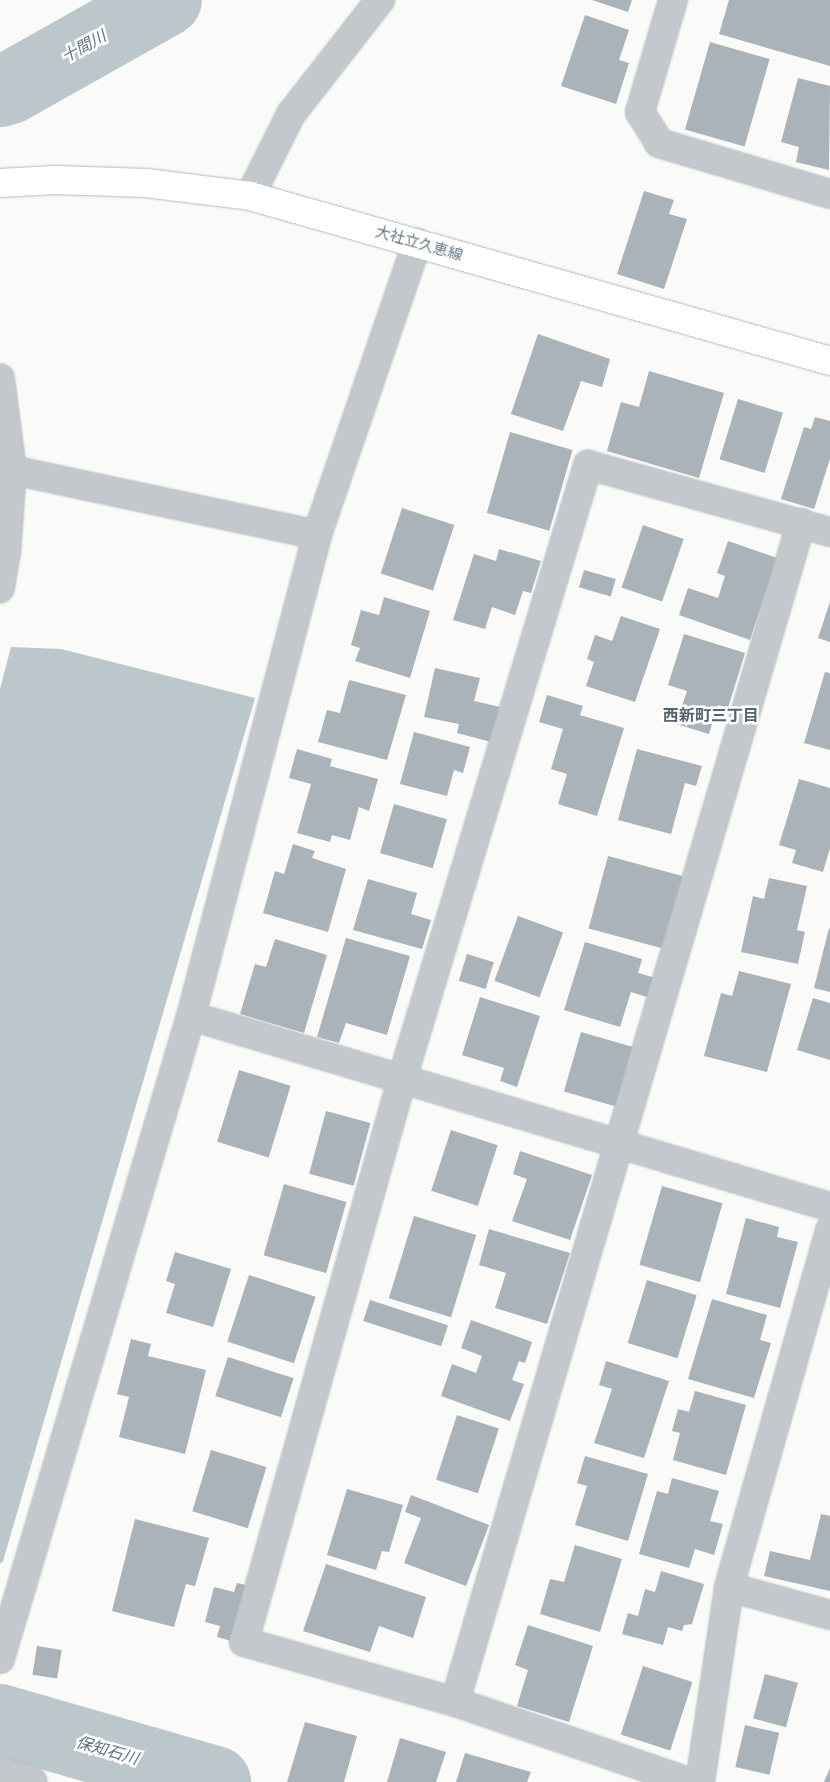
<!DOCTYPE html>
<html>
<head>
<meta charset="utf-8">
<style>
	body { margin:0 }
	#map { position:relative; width:830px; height:1782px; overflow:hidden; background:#fafaf8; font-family:"Nunito Sans","Noto Sans JP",sans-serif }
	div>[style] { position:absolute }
	.water>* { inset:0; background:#bbc7cb }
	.river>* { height:72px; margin:-36px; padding:0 36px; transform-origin:36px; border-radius:36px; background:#bbc7cb }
	.building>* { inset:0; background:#aab3b9; transform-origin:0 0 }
	.roads { filter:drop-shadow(0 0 1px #b5babe) drop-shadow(0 0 1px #b5babe) }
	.minor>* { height:28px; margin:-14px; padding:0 14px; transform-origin:14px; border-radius:14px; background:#c3c8cc }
	.major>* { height:28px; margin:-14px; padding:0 14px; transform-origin:14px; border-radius:14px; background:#fff }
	span { translate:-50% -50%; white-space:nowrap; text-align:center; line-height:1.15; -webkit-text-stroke:5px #fff; paint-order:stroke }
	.street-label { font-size:15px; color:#657683 }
	.water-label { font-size:16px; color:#60757c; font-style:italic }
	.neighbourhood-label { font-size:16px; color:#57646e; font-weight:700 }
</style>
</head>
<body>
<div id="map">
	<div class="water">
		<i style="clip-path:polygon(11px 647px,61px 649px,255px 698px,3px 1561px,0 1564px,0 689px)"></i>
	</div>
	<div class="river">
		<i style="left:0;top:91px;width:10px;rotate:-17deg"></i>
		<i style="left:10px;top:88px;width:179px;rotate:-29.4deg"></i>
		<i style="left:0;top:1720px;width:224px;rotate:16.1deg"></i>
	</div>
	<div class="building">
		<i style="clip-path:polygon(592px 0,632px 0,628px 12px)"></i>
		<i style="clip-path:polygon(729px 0,830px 0,830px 66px,719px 34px)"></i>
		<i style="clip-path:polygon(585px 15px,629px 30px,619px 60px,629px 63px,616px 104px,561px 86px)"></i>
		<i style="left:710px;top:42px;width:62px;height:91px;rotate:16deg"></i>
		<i style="clip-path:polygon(798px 78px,830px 86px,829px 170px,796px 162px,799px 147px,781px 142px)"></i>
		<i style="clip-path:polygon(644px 191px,674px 200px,669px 214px,687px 219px,664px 289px,617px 274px)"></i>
		<i style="clip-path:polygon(538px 334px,610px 359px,602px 387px,581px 381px,563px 431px,511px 414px)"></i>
		<i style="clip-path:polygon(649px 371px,724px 393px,699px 478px,607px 451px,621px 402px,639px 407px)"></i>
		<i style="left:738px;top:399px;width:47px;height:63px;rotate:17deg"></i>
		<i style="clip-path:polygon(815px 417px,830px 421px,830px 459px,814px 509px,781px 499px,804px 427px,811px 429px)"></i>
		<i style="left:510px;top:432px;width:65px;height:84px;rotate:16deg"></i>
		<i style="left:402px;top:508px;width:55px;height:69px;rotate:18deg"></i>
		<i style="left:643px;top:525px;width:43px;height:66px;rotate:19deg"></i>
		<i style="clip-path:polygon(728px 541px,777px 558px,750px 640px,679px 615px,688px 588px,718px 598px,725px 576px,717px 573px)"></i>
		<i style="clip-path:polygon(499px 549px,541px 561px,531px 593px,523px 591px,515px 615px,492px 607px,485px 629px,453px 620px,474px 554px,496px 561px)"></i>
		<i style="left:584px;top:570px;width:33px;height:18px;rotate:16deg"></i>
		<i style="clip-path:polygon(384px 597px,430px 611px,410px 678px,355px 661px,360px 648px,351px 645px,361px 610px,379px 615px)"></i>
		<i style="clip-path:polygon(830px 602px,830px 642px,818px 638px)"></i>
		<i style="clip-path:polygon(621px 616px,660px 629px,635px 702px,586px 686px,594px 662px,587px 659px,595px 635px,612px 641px)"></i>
		<i style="clip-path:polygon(684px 634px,745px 653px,728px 708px,718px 705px,709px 734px,676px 724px,687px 691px,668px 685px)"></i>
		<i style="clip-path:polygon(435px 668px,480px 678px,474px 701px,500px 707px,491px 742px,457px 733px,459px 724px,424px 717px)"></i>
		<i style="clip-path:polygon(825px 672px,830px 673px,830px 750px,804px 743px)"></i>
		<i style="clip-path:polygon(349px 680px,406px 695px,387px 760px,318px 742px,327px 710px,340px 713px)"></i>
		<i style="clip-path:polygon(547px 695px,583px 706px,580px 715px,624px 728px,597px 816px,558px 804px,567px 774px,551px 769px,563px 729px,539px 722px)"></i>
		<i style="clip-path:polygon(414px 732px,470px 747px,463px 773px,454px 770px,447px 796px,400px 784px)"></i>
		<i style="clip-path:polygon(297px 749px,332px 759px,330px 766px,378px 779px,369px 811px,359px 807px,350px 840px,332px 835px,330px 842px,297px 833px,311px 784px,289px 778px)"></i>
		<i style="clip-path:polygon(637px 749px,702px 766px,696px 786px,685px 783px,671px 834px,618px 820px)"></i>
		<i style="clip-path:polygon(799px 779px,830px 788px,830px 848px,823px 872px,792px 863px,796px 850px,779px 845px)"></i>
		<i style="left:394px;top:804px;width:55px;height:51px;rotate:16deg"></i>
		<i style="clip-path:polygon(293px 844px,315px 851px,312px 858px,346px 869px,328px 932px,263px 913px,275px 871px,284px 874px)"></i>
		<i style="left:608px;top:856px;width:79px;height:75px;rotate:15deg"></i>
		<i style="clip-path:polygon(769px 878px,807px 886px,797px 930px,805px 932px,798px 964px,741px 952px,753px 896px,764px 899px)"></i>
		<i style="clip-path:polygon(368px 879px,417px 893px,411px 914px,431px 920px,422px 949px,353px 930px)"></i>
		<i style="left:518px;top:916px;width:48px;height:69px;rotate:20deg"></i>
		<i style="clip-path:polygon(829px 928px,830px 929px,830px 992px,814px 988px)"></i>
		<i style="clip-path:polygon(346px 938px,410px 956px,387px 1035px,346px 1023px,339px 1043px,317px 1037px)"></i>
		<i style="clip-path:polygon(275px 939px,327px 955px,304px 1033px,240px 1014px,255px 964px,266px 967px)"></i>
		<i style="clip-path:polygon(585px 942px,642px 959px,638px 973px,656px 978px,650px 998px,631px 992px,620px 1027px,564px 1010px)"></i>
		<i style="left:467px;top:954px;width:28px;height:28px;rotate:17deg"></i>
		<i style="clip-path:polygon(739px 971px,791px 984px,767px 1072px,704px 1056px,721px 993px,732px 996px)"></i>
		<i style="clip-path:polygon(480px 997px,540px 1016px,517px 1087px,500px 1081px,504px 1068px,462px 1055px)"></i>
		<i style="clip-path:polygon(813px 998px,830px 1003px,830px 1060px,797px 1050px)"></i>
		<i style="left:581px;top:1032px;width:54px;height:62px;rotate:16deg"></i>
		<i style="left:239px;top:1070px;width:54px;height:75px;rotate:17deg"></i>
		<i style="left:326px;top:1111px;width:46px;height:65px;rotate:15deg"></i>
		<i style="left:451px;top:1130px;width:49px;height:64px;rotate:18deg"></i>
		<i style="clip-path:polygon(520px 1151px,592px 1175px,570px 1240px,512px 1221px,527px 1179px,513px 1174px)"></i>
		<i style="left:284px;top:1184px;width:65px;height:74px;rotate:16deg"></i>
		<i style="left:662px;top:1186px;width:63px;height:82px;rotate:16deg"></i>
		<i style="left:414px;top:1216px;width:65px;height:86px;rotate:17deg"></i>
		<i style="clip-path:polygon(746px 1218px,779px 1227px,777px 1237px,798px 1242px,780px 1308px,726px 1294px)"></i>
		<i style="clip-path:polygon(489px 1229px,570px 1253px,547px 1324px,495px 1308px,506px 1273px,479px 1265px)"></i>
		<i style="clip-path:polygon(175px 1252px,231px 1269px,213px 1327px,166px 1313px,175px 1284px,166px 1281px)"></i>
		<i style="left:249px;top:1275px;width:70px;height:70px;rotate:18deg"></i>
		<i style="left:647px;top:1280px;width:52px;height:66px;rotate:17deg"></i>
		<i style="clip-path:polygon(712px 1299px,767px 1315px,760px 1340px,771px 1343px,754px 1398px,688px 1379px)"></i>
		<i style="left:370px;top:1300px;width:82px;height:22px;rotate:18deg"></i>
		<i style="clip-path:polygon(471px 1320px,532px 1342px,525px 1363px,519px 1361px,512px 1380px,524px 1384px,510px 1421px,441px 1396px,452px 1364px,476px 1373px,482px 1356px,461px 1348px)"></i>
		<i style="clip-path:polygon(131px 1339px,151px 1344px,148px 1356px,206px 1370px,185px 1454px,119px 1437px,129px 1397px,117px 1394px)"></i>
		<i style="left:228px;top:1357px;width:69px;height:41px;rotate:18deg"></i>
		<i style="clip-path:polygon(606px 1361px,669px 1381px,644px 1458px,594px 1443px,612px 1389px,599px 1385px)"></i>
		<i style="clip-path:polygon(695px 1391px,746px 1405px,726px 1475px,673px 1460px,680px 1433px,672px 1431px,678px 1409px,689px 1412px)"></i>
		<i style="left:457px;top:1415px;width:44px;height:68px;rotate:18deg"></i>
		<i style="left:211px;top:1450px;width:58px;height:64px;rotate:17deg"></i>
		<i style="clip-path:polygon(585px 1456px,648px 1474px,628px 1541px,575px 1525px,587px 1486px,577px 1483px)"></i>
		<i style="clip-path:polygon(672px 1478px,719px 1491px,710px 1521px,723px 1524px,714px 1555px,695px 1549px,689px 1568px,639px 1554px,657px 1491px,668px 1494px)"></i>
		<i style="clip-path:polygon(347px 1489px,403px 1505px,389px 1552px,382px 1551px,376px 1570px,327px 1555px)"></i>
		<i style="clip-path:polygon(411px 1495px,489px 1525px,466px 1586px,404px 1563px,421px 1518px,405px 1512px)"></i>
		<i style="clip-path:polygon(821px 1514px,830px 1516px,830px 1591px,764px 1576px,770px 1551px,810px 1560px)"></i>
		<i style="clip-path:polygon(135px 1519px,209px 1538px,195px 1586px,186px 1584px,174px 1627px,112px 1611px)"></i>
		<i style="clip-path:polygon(575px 1545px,622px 1559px,600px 1632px,540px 1614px,550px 1579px,564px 1582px)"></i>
		<i style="clip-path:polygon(326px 1564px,426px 1597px,413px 1638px,379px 1626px,370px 1652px,303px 1631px)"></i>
		<i style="clip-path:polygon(661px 1571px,704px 1584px,692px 1624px,684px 1625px,682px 1631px,668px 1627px,663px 1645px,622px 1634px,628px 1613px,638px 1616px,645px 1589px,655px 1592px)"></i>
		<i style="clip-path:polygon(237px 1583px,246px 1585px,231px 1641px,217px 1637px,220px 1626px,205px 1622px,214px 1587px,234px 1592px)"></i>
		<i style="clip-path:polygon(528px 1625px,593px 1646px,569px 1722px,517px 1706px,528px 1670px,515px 1665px)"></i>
		<i style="left:37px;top:1646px;width:25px;height:29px;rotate:9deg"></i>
		<i style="left:643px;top:1666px;width:52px;height:72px;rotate:18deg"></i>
		<i style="left:765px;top:1674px;width:34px;height:46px;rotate:15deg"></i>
		<i style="clip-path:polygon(305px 1722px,357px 1736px,344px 1782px,287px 1782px)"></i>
		<i style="left:745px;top:1725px;width:35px;height:43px;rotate:13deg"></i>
		<i style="clip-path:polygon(400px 1738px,446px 1752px,436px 1782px,387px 1782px)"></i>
		<i style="clip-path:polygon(465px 1753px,531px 1772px,527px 1782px,456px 1782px)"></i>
		<i style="clip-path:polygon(830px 1768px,830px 1782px,824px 1782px)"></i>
	</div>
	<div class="roads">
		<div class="minor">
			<i style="left:673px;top:0;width:117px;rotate:106.4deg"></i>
			<i style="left:640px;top:112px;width:36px;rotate:58deg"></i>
			<i style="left:659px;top:143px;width:178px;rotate:16.6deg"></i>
			<i style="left:250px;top:196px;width:92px;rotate:-63.4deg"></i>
			<i style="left:291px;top:114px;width:145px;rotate:-52deg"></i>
			<i style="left:0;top:378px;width:93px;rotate:82.6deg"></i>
			<i style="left:12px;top:470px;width:83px;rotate:94.1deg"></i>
			<i style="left:6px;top:553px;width:36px;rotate:100deg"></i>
			<i style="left:0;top:469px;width:12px;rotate:5deg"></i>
			<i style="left:12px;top:470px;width:312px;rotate:12deg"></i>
			<i style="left:191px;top:1016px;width:667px;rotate:16.64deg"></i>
			<i style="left:729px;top:1587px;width:105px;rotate:15.5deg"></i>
			<i style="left:0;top:1659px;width:671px;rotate:-73.46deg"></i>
			<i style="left:191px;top:1016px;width:497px;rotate:-75.3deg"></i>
			<i style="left:317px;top:535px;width:309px;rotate:-71.1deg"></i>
			<i style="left:455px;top:1702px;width:1229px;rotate:-73.64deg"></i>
			<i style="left:0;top:1772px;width:34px;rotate:17deg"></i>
			<i style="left:689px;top:1782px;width:247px;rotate:-161.1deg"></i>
			<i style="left:455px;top:1702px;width:219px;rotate:-164.1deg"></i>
			<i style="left:244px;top:1642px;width:585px;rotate:-74.32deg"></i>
			<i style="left:402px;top:1079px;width:642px;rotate:-73.15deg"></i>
			<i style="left:588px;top:465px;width:251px;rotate:15.5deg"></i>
			<i style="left:700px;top:1782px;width:197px;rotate:-81.5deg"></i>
			<i style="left:729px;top:1587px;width:371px;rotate:-74.2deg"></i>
		</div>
		<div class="major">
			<i style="left:0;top:183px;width:55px;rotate:-3.1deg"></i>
			<i style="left:55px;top:180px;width:91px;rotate:1.9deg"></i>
			<i style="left:146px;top:183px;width:105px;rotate:7.1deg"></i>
			<i style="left:250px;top:196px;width:603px;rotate:15.88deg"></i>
		</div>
	</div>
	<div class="street-label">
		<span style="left:419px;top:244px;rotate:16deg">大社立久恵線</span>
	</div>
	<div class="water-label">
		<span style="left:84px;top:47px;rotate:-29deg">十間川</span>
		<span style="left:107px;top:1751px;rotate:16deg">保知石川</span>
	</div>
	<div class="neighbourhood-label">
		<span style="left:711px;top:716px">西新町三丁目</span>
	</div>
</div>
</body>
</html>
